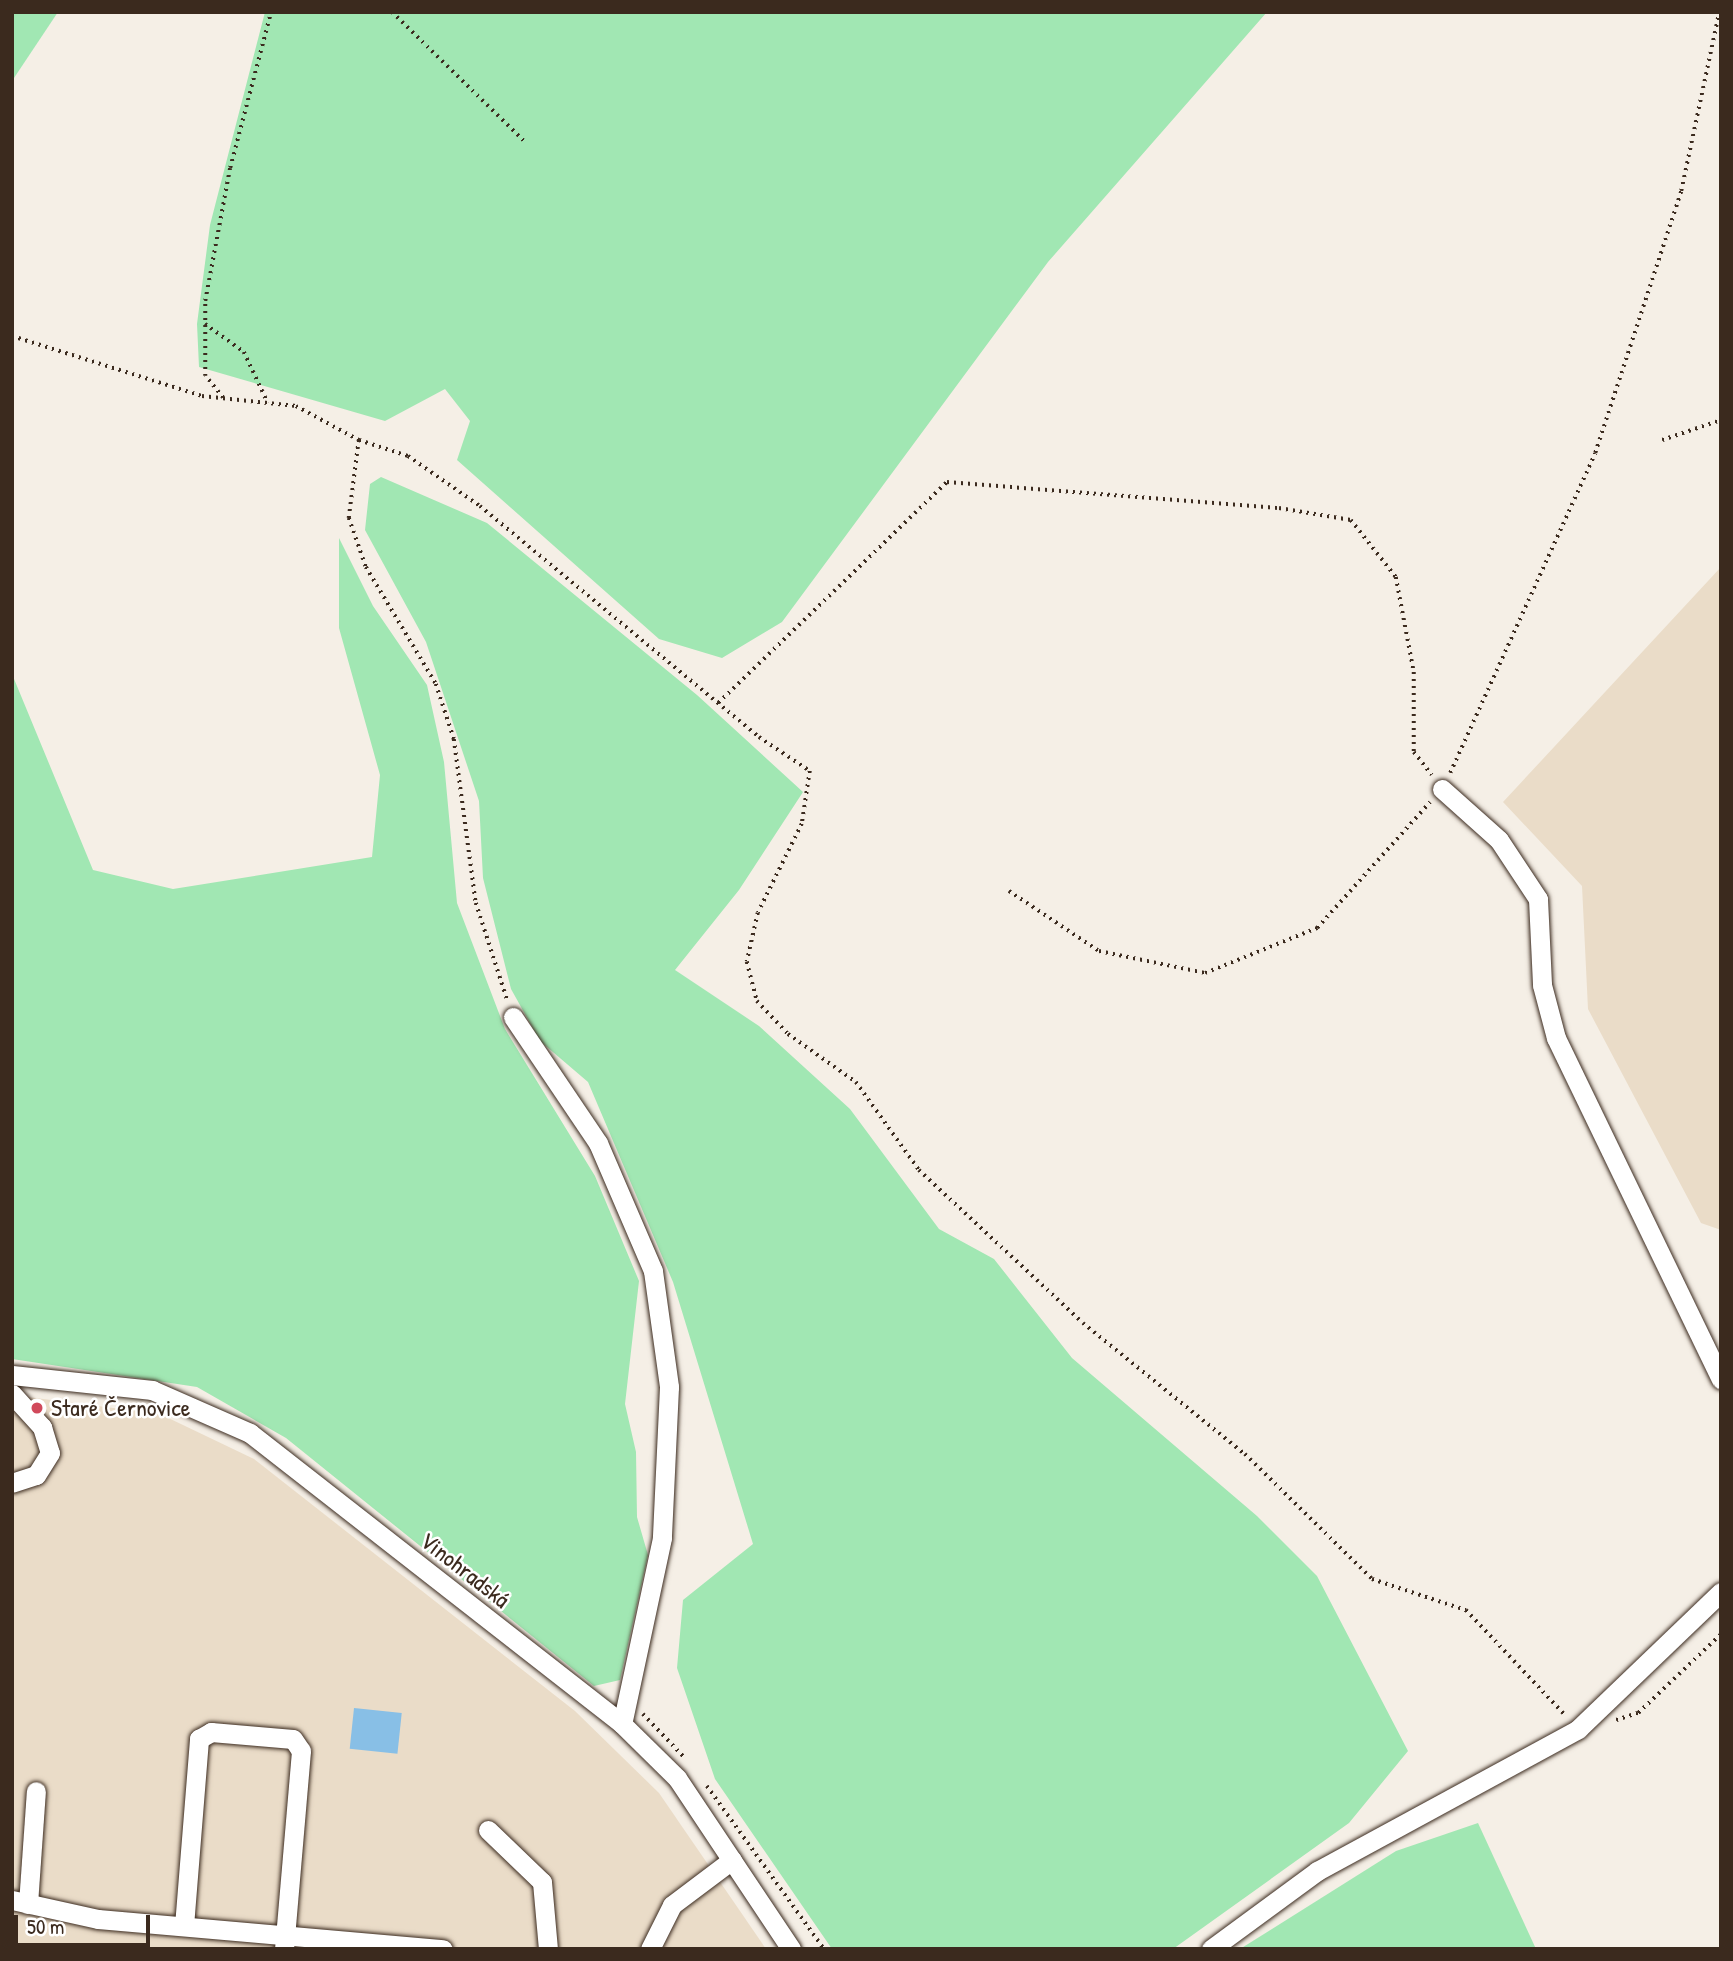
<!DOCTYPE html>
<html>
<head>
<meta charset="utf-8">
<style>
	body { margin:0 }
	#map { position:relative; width:1733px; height:1961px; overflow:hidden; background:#f5efe6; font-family:"Patrick Hand",sans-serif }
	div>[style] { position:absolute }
	.built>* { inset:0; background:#eadcc8 }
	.green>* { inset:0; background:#a1e7b3 }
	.water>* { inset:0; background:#88bfe6; transform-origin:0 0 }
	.path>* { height:3.5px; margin-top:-1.75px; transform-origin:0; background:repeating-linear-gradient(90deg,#3b2a1e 0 2px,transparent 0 7px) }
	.roads { filter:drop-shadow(0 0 2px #3b2a1e) drop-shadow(0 0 2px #3b2a1e) }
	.minor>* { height:19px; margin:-9.5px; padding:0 9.5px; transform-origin:9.5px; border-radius:9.5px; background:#fff }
	.dots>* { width:19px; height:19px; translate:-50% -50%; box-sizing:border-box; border:4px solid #fff; border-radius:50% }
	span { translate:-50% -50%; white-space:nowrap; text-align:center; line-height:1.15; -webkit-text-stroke:5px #fff; paint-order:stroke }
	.poi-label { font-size:24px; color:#3b2a1e }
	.left { translate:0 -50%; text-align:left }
	.street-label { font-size:24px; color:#3b2a1e }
	.frame { position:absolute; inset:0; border:14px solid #3b2a1e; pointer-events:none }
	.scale { position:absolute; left:14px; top:1915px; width:136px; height:32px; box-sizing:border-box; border:4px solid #3b2a1e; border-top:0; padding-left:9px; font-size:21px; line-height:24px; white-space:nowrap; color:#3b2a1e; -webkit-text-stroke:5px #fff; paint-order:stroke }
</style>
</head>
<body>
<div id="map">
	<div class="built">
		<i style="clip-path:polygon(1721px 567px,1721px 1230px,1701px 1223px,1588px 1009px,1582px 886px,1503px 802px)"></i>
		<i style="clip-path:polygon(12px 1395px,160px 1414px,254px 1459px,575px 1711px,659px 1793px,766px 1949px,12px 1949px)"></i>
	</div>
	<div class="green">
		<i style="clip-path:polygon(12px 12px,58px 12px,12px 81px)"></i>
		<i style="clip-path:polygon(265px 12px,1267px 12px,1048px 262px,782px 622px,722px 658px,659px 639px,457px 460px,470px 421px,445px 389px,385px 421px,199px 367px,197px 324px,210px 225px)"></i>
		<i style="clip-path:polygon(381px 477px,487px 523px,697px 695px,803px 792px,739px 890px,675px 970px,759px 1026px,850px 1109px,939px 1229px,994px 1259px,1072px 1358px,1257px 1516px,1317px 1576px,1408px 1751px,1349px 1823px,1173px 1949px,832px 1949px,715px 1779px,677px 1668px,683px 1600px,753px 1544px,673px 1282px,588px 1082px,540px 1041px,511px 989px,483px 878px,479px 801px,426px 642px,365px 530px,370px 484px)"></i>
		<i style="clip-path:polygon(339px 538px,373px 606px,427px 685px,444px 762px,457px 903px,505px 1029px,595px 1176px,639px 1281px,625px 1404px,636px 1452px,637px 1517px,648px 1555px,620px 1680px,594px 1686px,286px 1438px,197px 1387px,12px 1359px,12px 674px,93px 870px,173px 889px,372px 857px,380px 775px,339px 628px)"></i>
		<i style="clip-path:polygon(1478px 1823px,1536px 1949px,1240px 1949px,1396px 1851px)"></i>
	</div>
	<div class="water">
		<i style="left:354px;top:1708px;width:48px;height:41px;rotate:6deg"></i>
	</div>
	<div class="path">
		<i style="left:392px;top:12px;width:186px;rotate:44.3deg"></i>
		<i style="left:205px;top:324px;width:48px;rotate:35.7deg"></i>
		<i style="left:244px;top:352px;width:56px;rotate:64.8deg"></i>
		<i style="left:12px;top:336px;width:199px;rotate:17.5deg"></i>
		<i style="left:202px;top:396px;width:95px;rotate:6.1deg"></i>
		<i style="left:296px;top:406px;width:72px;rotate:28.4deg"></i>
		<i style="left:359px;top:440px;width:52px;rotate:18.1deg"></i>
		<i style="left:408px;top:456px;width:88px;rotate:34.8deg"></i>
		<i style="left:480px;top:506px;width:362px;rotate:39.6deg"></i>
		<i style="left:759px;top:737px;width:61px;rotate:33.7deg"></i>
		<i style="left:810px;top:771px;width:54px;rotate:98.6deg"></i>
		<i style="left:802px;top:824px;width:99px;rotate:116.3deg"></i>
		<i style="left:758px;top:913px;width:50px;rotate:102.7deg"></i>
		<i style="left:747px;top:962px;width:40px;rotate:75.6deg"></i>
		<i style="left:757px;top:1001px;width:45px;rotate:46.8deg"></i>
		<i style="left:788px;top:1034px;width:83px;rotate:35.2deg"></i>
		<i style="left:856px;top:1082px;width:108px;rotate:54.4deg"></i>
		<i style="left:919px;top:1170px;width:224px;rotate:43deg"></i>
		<i style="left:1083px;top:1323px;width:208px;rotate:39deg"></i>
		<i style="left:1245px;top:1454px;width:178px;rotate:44.5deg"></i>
		<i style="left:1372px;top:1579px;width:99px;rotate:18.3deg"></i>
		<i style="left:1466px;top:1610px;width:144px;rotate:46.7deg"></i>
		<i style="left:223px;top:398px;width:28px;rotate:-129deg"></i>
		<i style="left:205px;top:376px;width:75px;rotate:-90deg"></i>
		<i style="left:205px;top:301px;width:135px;rotate:-79.4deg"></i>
		<i style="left:230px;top:168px;width:161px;rotate:-75.3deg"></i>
		<i style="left:359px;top:440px;width:79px;rotate:97.3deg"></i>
		<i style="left:349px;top:518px;width:52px;rotate:70.9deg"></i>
		<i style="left:366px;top:567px;width:136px;rotate:59.1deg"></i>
		<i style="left:436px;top:684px;width:58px;rotate:71.9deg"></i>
		<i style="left:454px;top:739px;width:165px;rotate:82.4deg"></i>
		<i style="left:476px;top:903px;width:104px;rotate:72.1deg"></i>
		<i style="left:1662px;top:440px;width:62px;rotate:-18.7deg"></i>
		<i style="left:718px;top:703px;width:318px;rotate:-44deg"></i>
		<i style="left:947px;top:482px;width:333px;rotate:4.5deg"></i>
		<i style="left:1279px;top:508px;width:73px;rotate:9.5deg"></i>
		<i style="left:1351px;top:520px;width:73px;rotate:51.7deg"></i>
		<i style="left:1396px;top:577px;width:97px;rotate:79.3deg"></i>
		<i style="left:1414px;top:672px;width:80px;rotate:90deg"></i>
		<i style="left:1414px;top:752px;width:29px;rotate:52deg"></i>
		<i style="left:1450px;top:773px;width:351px;rotate:-65.6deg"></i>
		<i style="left:1595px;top:453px;width:276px;rotate:-71.8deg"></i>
		<i style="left:1681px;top:191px;width:183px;rotate:-78deg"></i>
		<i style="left:1009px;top:891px;width:108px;rotate:33.7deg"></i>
		<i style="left:1099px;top:951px;width:108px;rotate:11.7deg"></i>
		<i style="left:1205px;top:973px;width:121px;rotate:-21.9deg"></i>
		<i style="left:1317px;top:928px;width:169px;rotate:-48.1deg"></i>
		<i style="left:643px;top:1714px;width:61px;rotate:46.3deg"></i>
		<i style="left:1616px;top:1720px;width:23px;rotate:-18deg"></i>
		<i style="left:1638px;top:1713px;width:115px;rotate:-43.6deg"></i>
		<i style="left:707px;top:1786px;width:201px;rotate:54.3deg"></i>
	</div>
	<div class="roads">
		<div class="minor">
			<i style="left:1442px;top:789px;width:76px;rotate:41.8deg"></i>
			<i style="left:1499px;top:840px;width:71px;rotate:56.5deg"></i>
			<i style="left:1538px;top:899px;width:86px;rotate:87.3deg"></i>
			<i style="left:1542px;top:985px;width:55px;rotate:75.2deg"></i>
			<i style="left:1556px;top:1038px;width:379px;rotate:64.2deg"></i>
			<i style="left:513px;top:1017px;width:152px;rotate:56deg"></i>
			<i style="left:598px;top:1143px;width:139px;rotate:66.7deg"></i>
			<i style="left:653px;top:1271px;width:117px;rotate:82.1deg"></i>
			<i style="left:669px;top:1387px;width:151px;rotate:92.7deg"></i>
			<i style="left:662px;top:1538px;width:190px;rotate:102.1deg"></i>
			<i style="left:12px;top:1375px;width:141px;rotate:6.1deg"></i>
			<i style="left:152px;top:1390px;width:107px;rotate:23.7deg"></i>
			<i style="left:250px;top:1433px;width:472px;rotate:38deg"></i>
			<i style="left:622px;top:1724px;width:77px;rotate:44.5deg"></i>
			<i style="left:677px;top:1778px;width:206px;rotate:56.3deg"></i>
			<i style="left:12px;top:1394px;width:45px;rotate:47.7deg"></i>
			<i style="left:42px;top:1427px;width:27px;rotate:73deg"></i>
			<i style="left:50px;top:1453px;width:26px;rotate:122deg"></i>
			<i style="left:36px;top:1475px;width:25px;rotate:162deg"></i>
			<i style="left:488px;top:1830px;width:75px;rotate:43.9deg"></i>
			<i style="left:542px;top:1882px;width:67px;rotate:84.9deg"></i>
			<i style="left:12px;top:1900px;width:88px;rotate:12.5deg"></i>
			<i style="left:98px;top:1919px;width:346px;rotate:5deg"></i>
			<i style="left:28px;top:1904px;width:113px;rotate:-86deg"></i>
			<i style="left:184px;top:1926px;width:188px;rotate:-85.4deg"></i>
			<i style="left:199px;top:1739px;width:14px;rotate:-30deg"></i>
			<i style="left:211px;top:1732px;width:82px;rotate:4.9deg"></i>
			<i style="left:293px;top:1739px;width:14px;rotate:56deg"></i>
			<i style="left:301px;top:1751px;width:199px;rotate:94.9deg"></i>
			<i style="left:650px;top:1949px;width:49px;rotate:-63.4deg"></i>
			<i style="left:672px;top:1905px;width:75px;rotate:-36.9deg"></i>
			<i style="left:1211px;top:1949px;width:132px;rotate:-36.3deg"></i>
			<i style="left:1317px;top:1871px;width:297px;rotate:-28.5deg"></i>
			<i style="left:1578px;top:1729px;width:198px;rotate:-43.8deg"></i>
		</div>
	</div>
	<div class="dots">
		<i style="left:37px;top:1408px;background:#d1495b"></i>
	</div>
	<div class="poi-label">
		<span class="left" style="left:51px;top:1408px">Staré Černovice</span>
	</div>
	<div class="street-label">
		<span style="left:465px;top:1570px;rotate:38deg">Vinohradská</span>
	</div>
	<div class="frame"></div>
	<div class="scale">50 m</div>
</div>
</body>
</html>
